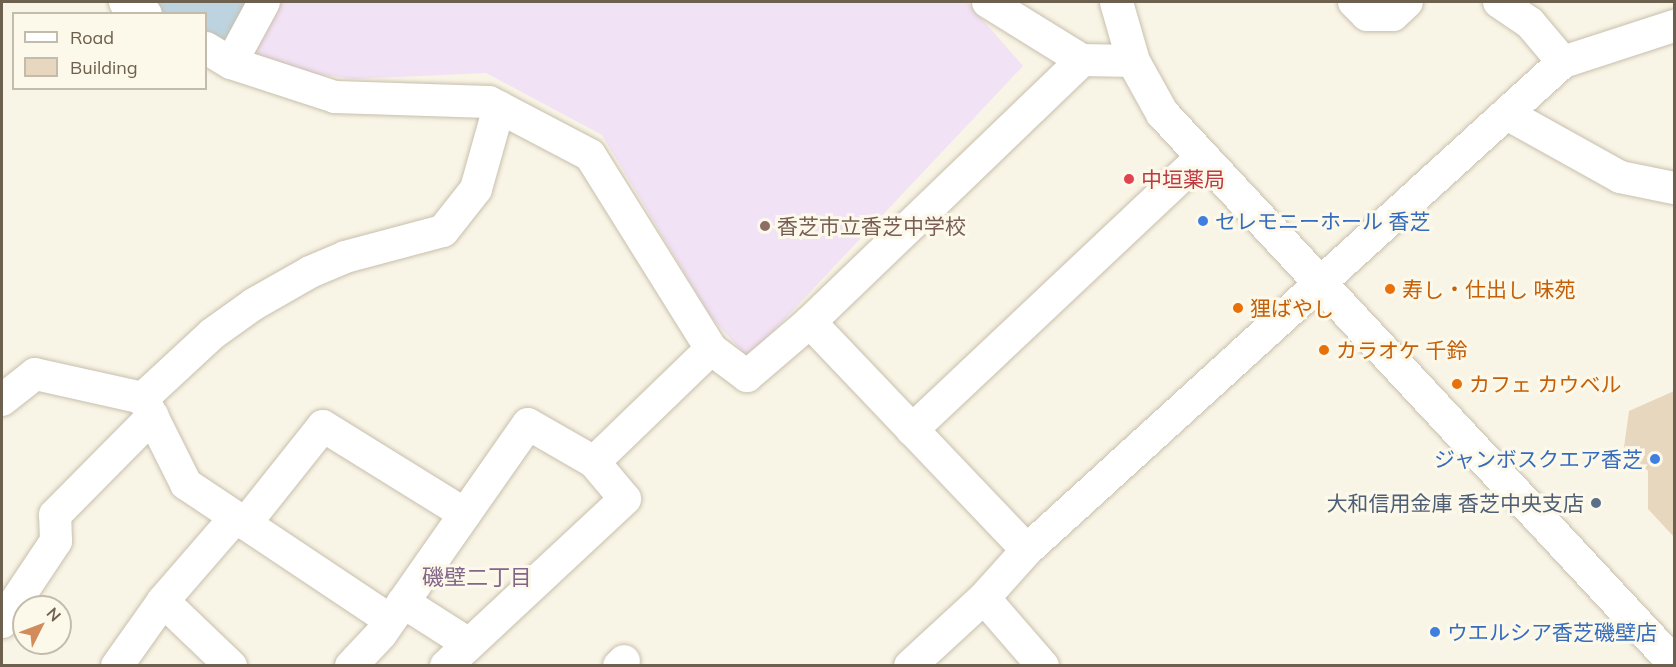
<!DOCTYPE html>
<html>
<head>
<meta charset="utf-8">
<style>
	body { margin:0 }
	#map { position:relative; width:1676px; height:667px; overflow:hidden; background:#f9f5e6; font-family:Mulish,"Noto Sans JP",sans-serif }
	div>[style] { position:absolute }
	.education>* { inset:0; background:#f2e2f5 }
	.water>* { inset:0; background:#bdd4e0 }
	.building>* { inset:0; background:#e8d7bf }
	.roads { filter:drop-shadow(0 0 2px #c8bfad) drop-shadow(0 0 2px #c8bfad) }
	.street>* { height:32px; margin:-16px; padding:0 16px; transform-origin:16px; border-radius:16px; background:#fff }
	.secondary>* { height:33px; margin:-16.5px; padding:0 16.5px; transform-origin:16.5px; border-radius:16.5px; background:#fff }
	.dots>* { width:16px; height:16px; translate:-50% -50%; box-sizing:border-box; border:3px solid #fcf9eb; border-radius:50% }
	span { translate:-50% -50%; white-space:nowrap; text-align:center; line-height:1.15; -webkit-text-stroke:6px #fcf9eb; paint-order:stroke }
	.health-label { font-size:21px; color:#be3a42 }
	.left { translate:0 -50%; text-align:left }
	.shop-label { font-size:21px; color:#366cbe }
	.right { translate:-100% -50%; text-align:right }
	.education-label { font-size:21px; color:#785e54 }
	.food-label { font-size:21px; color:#c56008 }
	.service-label { font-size:21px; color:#4e5e75 }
	.neighbourhood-label { font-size:22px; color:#85668b }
	.frame { position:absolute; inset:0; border:3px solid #6e604e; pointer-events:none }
	.legend { position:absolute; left:12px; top:12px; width:195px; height:78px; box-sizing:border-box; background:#fcf9eb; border:2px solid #c3bcac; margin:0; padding:8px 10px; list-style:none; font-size:18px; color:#6e604e }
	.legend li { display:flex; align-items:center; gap:12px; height:30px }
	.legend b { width:30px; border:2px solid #c3bcac }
	.north { position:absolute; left:12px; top:595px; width:60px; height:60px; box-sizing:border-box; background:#fcf9eb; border:2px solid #c3bcac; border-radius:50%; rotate:48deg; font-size:16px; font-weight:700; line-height:24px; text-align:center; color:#6e604e }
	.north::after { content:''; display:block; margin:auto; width:21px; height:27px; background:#d28c5b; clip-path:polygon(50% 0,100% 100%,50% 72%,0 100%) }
</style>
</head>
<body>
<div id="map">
	<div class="education">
		<i style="clip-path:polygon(276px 2px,967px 2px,1023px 66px,748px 358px,711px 317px,602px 135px,486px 73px,353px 79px,302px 72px,248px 53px)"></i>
	</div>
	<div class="water">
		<i style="clip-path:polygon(142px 2px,254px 2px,227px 48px,206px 36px,206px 14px,164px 13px)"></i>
	</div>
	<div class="building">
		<i style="clip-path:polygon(1674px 391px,1674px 536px,1673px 536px,1648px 509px,1648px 471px,1624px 447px,1629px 411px)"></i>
	</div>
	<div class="roads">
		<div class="street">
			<i style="left:125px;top:2px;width:24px;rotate:30deg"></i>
			<i style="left:988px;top:2px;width:110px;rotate:31.7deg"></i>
			<i style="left:1082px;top:60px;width:51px;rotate:1.1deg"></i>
			<i style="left:1354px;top:2px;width:18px;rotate:45deg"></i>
			<i style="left:1367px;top:15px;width:26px"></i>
			<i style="left:1393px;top:15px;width:19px;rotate:-43deg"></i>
			<i style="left:1499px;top:2px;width:37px;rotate:34deg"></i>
			<i style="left:1530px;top:23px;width:51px;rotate:49.8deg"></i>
			<i style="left:206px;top:48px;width:29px;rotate:31deg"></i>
			<i style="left:231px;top:63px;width:109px;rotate:18.1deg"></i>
			<i style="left:335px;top:97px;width:154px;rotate:1.9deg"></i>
			<i style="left:489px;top:102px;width:114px;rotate:27.7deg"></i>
			<i style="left:590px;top:155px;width:229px;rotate:58deg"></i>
			<i style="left:711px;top:349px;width:163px;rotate:136deg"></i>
			<i style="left:594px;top:462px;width:48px;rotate:50deg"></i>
			<i style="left:625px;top:499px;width:245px;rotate:137deg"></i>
			<i style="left:231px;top:63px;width:69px;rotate:-61.6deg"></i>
			<i style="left:1507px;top:114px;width:129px;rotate:29.1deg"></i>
			<i style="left:1620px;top:177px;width:55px;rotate:11.5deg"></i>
			<i style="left:711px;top:349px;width:45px;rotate:36.9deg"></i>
			<i style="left:747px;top:376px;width:83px;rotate:-40.6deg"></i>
			<i style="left:143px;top:398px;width:96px;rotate:63.4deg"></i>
			<i style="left:186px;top:484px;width:245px;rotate:33.7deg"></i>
			<i style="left:2px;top:400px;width:42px;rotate:-38.2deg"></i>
			<i style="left:35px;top:374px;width:111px;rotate:12.5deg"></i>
			<i style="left:143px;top:398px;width:94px;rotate:-42.8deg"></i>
			<i style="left:212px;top:334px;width:52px;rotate:-35.5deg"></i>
			<i style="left:254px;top:304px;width:64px;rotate:-29.7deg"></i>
			<i style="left:310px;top:272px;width:38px;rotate:-23deg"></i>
			<i style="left:345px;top:257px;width:101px;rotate:-14.9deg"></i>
			<i style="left:443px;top:231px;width:53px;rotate:-51.8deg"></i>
			<i style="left:476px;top:189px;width:85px;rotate:-74.3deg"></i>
			<i style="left:912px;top:430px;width:398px;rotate:-43.3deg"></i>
			<i style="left:245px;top:524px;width:125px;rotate:-51.5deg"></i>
			<i style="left:323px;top:426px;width:167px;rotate:31.8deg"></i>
			<i style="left:1027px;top:550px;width:315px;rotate:-133.6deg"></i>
			<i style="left:810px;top:322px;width:378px;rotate:-43.9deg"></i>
			<i style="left:984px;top:598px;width:90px;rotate:49.1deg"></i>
			<i style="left:163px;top:601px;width:94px;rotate:43.7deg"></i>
			<i style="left:403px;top:602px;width:78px;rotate:32.5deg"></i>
			<i style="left:2px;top:622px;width:97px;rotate:-56.3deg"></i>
			<i style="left:56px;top:541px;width:26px;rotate:-92deg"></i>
			<i style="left:55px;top:515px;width:139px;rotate:-45.3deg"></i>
			<i style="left:117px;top:666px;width:80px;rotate:-54.7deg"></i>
			<i style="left:163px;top:601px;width:110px;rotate:-49.1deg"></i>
			<i style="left:351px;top:666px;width:44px;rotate:-46.8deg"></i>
			<i style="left:381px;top:634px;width:256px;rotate:-55deg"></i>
			<i style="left:528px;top:424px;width:76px;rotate:29.9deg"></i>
			<i style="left:619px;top:666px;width:7px;rotate:-45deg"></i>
			<i style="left:910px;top:666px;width:100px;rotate:-42.6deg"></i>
			<i style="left:984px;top:598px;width:64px;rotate:-48.1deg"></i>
			<i style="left:1027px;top:550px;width:725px;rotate:-42.32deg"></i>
			<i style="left:1563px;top:62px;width:117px;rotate:-18deg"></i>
		</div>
		<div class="secondary">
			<i style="left:1116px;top:2px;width:61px;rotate:73.9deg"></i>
			<i style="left:1133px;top:61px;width:60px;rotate:60.9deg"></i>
			<i style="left:1162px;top:113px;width:751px;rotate:47.05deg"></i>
		</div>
	</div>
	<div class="dots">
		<i style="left:1129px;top:179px;background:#e0444e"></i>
		<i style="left:1203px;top:221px;background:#3f7fe0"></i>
		<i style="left:765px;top:226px;background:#8d6e63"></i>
		<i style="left:1390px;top:289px;background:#e8710a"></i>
		<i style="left:1238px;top:308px;background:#e8710a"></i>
		<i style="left:1324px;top:350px;background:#e8710a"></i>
		<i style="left:1457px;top:384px;background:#e8710a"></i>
		<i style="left:1655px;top:459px;background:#3f7fe0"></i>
		<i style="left:1596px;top:503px;background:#5c6f8a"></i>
		<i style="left:1435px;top:632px;background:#3f7fe0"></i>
	</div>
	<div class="health-label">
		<span class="left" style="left:1141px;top:179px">中垣薬局</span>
	</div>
	<div class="shop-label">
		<span class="left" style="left:1215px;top:221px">セレモニーホール 香芝</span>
		<span class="right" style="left:1643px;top:459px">ジャンボスクエア香芝</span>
		<span class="left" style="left:1447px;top:632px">ウエルシア香芝磯壁店</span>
	</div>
	<div class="education-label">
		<span class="left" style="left:777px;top:226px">香芝市立香芝中学校</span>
	</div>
	<div class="food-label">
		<span class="left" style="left:1402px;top:289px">寿し・仕出し 味苑</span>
		<span class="left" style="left:1250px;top:308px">狸ばやし</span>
		<span class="left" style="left:1336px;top:350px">カラオケ 千鈴</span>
		<span class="left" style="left:1469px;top:384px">カフェ カウベル</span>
	</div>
	<div class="service-label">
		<span class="right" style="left:1584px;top:503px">大和信用金庫 香芝中央支店</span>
	</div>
	<div class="neighbourhood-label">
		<span style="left:477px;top:578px">磯壁二丁目</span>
	</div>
	<div class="frame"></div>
	<ul class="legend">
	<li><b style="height:8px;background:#fff"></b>Road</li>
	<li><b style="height:16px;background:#e8d7bf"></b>Building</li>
	</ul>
	<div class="north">N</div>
</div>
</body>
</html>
